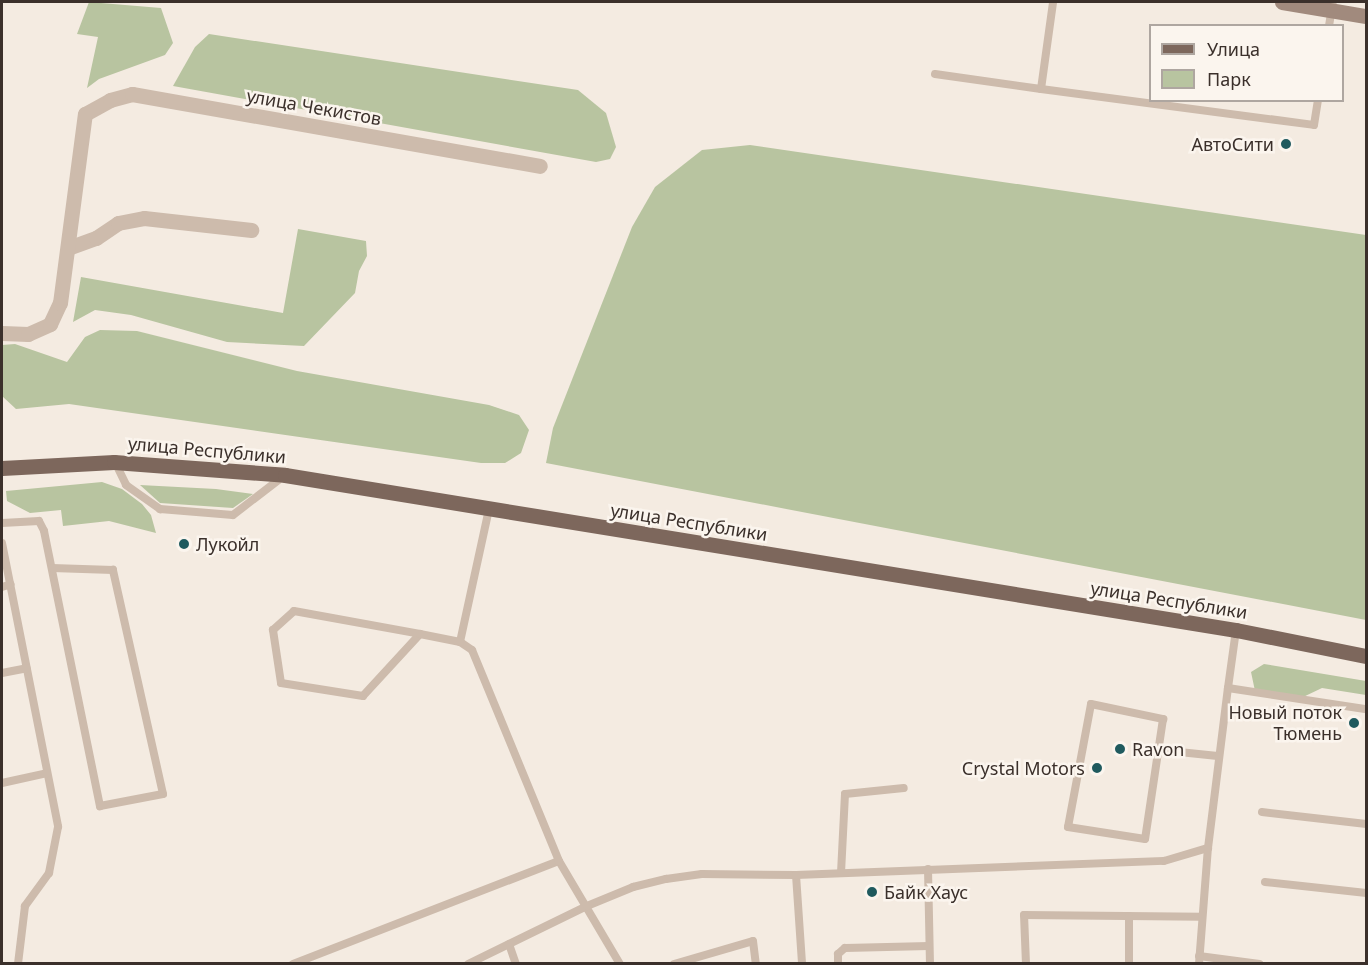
<!DOCTYPE html>
<html>
<head>
<meta charset="utf-8">
<style>
	body { margin:0 }
	#map { position:relative; width:1368px; height:965px; overflow:hidden; background:#f4ebe1; font-family:"Noto Sans",sans-serif }
	div>[style] { position:absolute }
	.green>* { inset:0; background:#b8c4a0 }
	.service>* { height:8px; margin:-4px; padding:0 4px; transform-origin:4px; border-radius:4px; background:#cdbbac }
	.minor>* { height:15px; margin:-7.5px; padding:0 7.5px; transform-origin:7.5px; border-radius:7.5px; background:#cdbbac }
	.secondary>* { height:15px; margin:-7.5px; padding:0 7.5px; transform-origin:7.5px; border-radius:7.5px; background:#a18a7d }
	.primary>* { height:15px; margin:-7.5px; padding:0 7.5px; transform-origin:7.5px; border-radius:7.5px; background:#7d675c }
	.dots>* { width:16px; height:16px; translate:-50% -50%; box-sizing:border-box; border:3px solid #fbf5ee; border-radius:50% }
	span { translate:-50% -50%; white-space:nowrap; text-align:center; line-height:1.15; -webkit-text-stroke:5px #fbf5ee; paint-order:stroke }
	.street-label { font-size:18px; color:#3b302b }
	.poi-label { font-size:18px; color:#3b302b }
	.right { translate:-100% -50%; text-align:right }
	.left { translate:0 -50%; text-align:left }
	.frame { position:absolute; inset:0; border:3px solid #3b302b; pointer-events:none }
	.legend { position:absolute; left:1149px; top:24px; width:195px; height:78px; box-sizing:border-box; background:#fbf5ee; border:2px solid #aea6a0; margin:0; padding:8px 10px; list-style:none; font-size:18px; color:#3b302b }
	.legend li { display:flex; align-items:center; gap:12px; height:30px }
	.legend b { width:30px; border:2px solid #aea6a0 }
</style>
</head>
<body>
<div id="map">
	<div class="green">
		<i style="clip-path:polygon(89px 2px,161px 8px,173px 43px,165px 55px,99px 79px,87px 88px,98px 37px,77px 34px)"></i>
		<i style="clip-path:polygon(209px 34px,578px 90px,606px 113px,616px 147px,610px 159px,596px 162px,173px 86px,195px 47px)"></i>
		<i style="clip-path:polygon(750px 145px,1366px 235px,1366px 620px,546px 463px,553px 428px,632px 227px,655px 187px,702px 150px)"></i>
		<i style="clip-path:polygon(298px 229px,366px 241px,367px 256px,359px 271px,355px 293px,304px 346px,227px 342px,131px 315px,95px 310px,73px 322px,81px 277px,283px 313px)"></i>
		<i style="clip-path:polygon(100px 330px,137px 331px,297px 371px,489px 405px,519px 415px,529px 430px,521px 453px,505px 463px,481px 463px,69px 404px,16px 409px,2px 396px,2px 345px,15px 344px,67px 362px,85px 337px)"></i>
		<i style="clip-path:polygon(102px 482px,122px 489px,142px 504px,151px 515px,156px 533px,109px 521px,63px 526px,61px 510px,30px 513px,7px 501px,6px 491px)"></i>
		<i style="clip-path:polygon(140px 485px,216px 489px,253px 494px,233px 508px,160px 503px)"></i>
		<i style="clip-path:polygon(1264px 664px,1366px 681px,1366px 695px,1322px 688px,1301px 698px,1255px 691px,1251px 672px)"></i>
	</div>
	<div class="service">
		<i style="left:1329px;top:26px;width:24px;rotate:-81deg"></i>
		<i style="left:935px;top:74px;width:107px;rotate:8.1deg"></i>
		<i style="left:1041px;top:89px;width:88px;rotate:-82.1deg"></i>
		<i style="left:1041px;top:89px;width:275px;rotate:7.5deg"></i>
		<i style="left:1314px;top:125px;width:25px;rotate:-81deg"></i>
		<i style="left:115px;top:462px;width:25px;rotate:64deg"></i>
		<i style="left:126px;top:485px;width:42px;rotate:35.2deg"></i>
		<i style="left:160px;top:509px;width:73px;rotate:4.7deg"></i>
		<i style="left:233px;top:515px;width:66px;rotate:-37.6deg"></i>
		<i style="left:2px;top:523px;width:37px;rotate:-3deg"></i>
		<i style="left:39px;top:521px;width:11px;rotate:63deg"></i>
		<i style="left:44px;top:531px;width:281px;rotate:78.5deg"></i>
		<i style="left:100px;top:806px;width:64px;rotate:-10.8deg"></i>
		<i style="left:163px;top:794px;width:230px;rotate:-102.6deg"></i>
		<i style="left:113px;top:570px;width:61px;rotate:-178.1deg"></i>
		<i style="left:2px;top:543px;width:289px;rotate:78.8deg"></i>
		<i style="left:58px;top:827px;width:47px;rotate:101.1deg"></i>
		<i style="left:49px;top:873px;width:41px;rotate:126deg"></i>
		<i style="left:25px;top:906px;width:58px;rotate:96.9deg"></i>
		<i style="left:2px;top:587px;width:9px;rotate:-18deg"></i>
		<i style="left:1236px;top:630px;width:59px;rotate:97.9deg"></i>
		<i style="left:1228px;top:688px;width:140px;rotate:8.7deg"></i>
		<i style="left:420px;top:634px;width:84px;rotate:132.6deg"></i>
		<i style="left:363px;top:696px;width:83px;rotate:-171deg"></i>
		<i style="left:281px;top:683px;width:54px;rotate:-98.6deg"></i>
		<i style="left:273px;top:630px;width:28px;rotate:-42deg"></i>
		<i style="left:294px;top:611px;width:128px;rotate:10.3deg"></i>
		<i style="left:420px;top:634px;width:41px;rotate:11.3deg"></i>
		<i style="left:2px;top:673px;width:25px;rotate:-11deg"></i>
		<i style="left:1091px;top:704px;width:74px;rotate:11.8deg"></i>
		<i style="left:1163px;top:719px;width:121px;rotate:98.5deg"></i>
		<i style="left:1145px;top:839px;width:78px;rotate:-171.1deg"></i>
		<i style="left:1068px;top:827px;width:125px;rotate:-79.4deg"></i>
		<i style="left:1160px;top:750px;width:58px;rotate:5.9deg"></i>
		<i style="left:2px;top:783px;width:46px;rotate:-12.5deg"></i>
		<i style="left:1262px;top:812px;width:105px;rotate:6.6deg"></i>
		<i style="left:559px;top:861px;width:120px;rotate:59.4deg"></i>
		<i style="left:928px;top:869px;width:95px;rotate:88.8deg"></i>
		<i style="left:841px;top:873px;width:79px;rotate:-87.1deg"></i>
		<i style="left:845px;top:794px;width:59px;rotate:-5.8deg"></i>
		<i style="left:796px;top:875px;width:89px;rotate:86.1deg"></i>
		<i style="left:1265px;top:882px;width:102px;rotate:6.2deg"></i>
		<i style="left:509px;top:944px;width:21px;rotate:71deg"></i>
		<i style="left:1199px;top:956px;width:61px;rotate:7.6deg"></i>
		<i style="left:293px;top:964px;width:285px;rotate:-21.2deg"></i>
		<i style="left:559px;top:861px;width:228px;rotate:-112.4deg"></i>
		<i style="left:472px;top:650px;width:14px;rotate:-146deg"></i>
		<i style="left:460px;top:642px;width:136px;rotate:-77.7deg"></i>
		<i style="left:468px;top:964px;width:132px;rotate:-26deg"></i>
		<i style="left:587px;top:906px;width:50px;rotate:-22.4deg"></i>
		<i style="left:633px;top:887px;width:34px;rotate:-14deg"></i>
		<i style="left:666px;top:879px;width:36px;rotate:-8deg"></i>
		<i style="left:702px;top:874px;width:94px;rotate:0.6deg"></i>
		<i style="left:796px;top:875px;width:368px;rotate:-2.2deg"></i>
		<i style="left:1164px;top:861px;width:46px;rotate:-16.5deg"></i>
		<i style="left:674px;top:964px;width:82px;rotate:-16.2deg"></i>
		<i style="left:753px;top:941px;width:23px;rotate:83deg"></i>
		<i style="left:838px;top:964px;width:10px;rotate:-90deg"></i>
		<i style="left:838px;top:954px;width:9px;rotate:-41deg"></i>
		<i style="left:845px;top:948px;width:84px;rotate:-1.4deg"></i>
		<i style="left:1026px;top:964px;width:49px;rotate:-92.3deg"></i>
		<i style="left:1024px;top:915px;width:178px;rotate:0.6deg"></i>
		<i style="left:1129px;top:964px;width:48px;rotate:-90deg"></i>
		<i style="left:1199px;top:964px;width:116px;rotate:-85.6deg"></i>
		<i style="left:1208px;top:848px;width:161px;rotate:-82.9deg"></i>
	</div>
	<div class="minor">
		<i style="left:68px;top:248px;width:30px;rotate:-20deg"></i>
		<i style="left:96px;top:238px;width:27px;rotate:-34deg"></i>
		<i style="left:118px;top:223px;width:26px;rotate:-11deg"></i>
		<i style="left:144px;top:218px;width:108px;rotate:6.4deg"></i>
		<i style="left:2px;top:333px;width:26px;rotate:2deg"></i>
		<i style="left:28px;top:334px;width:24px;rotate:-24deg"></i>
		<i style="left:50px;top:324px;width:23px;rotate:-65deg"></i>
		<i style="left:60px;top:303px;width:191px;rotate:-82.5deg"></i>
		<i style="left:85px;top:114px;width:29px;rotate:-29deg"></i>
		<i style="left:110px;top:100px;width:23px;rotate:-15deg"></i>
		<i style="left:132px;top:94px;width:414px;rotate:10deg"></i>
	</div>
	<div class="secondary">
		<i style="left:1282px;top:2px;width:85px;rotate:9.5deg"></i>
	</div>
	<div class="primary">
		<i style="left:2px;top:468px;width:112px;rotate:-3.1deg"></i>
		<i style="left:114px;top:462px;width:171px;rotate:4.3deg"></i>
		<i style="left:285px;top:475px;width:964px;rotate:9.26deg"></i>
		<i style="left:1236px;top:630px;width:133px;rotate:11.3deg"></i>
	</div>
	<div class="dots">
		<i style="left:1286px;top:144px;background:#1f5a5e"></i>
		<i style="left:184px;top:544px;background:#1f5a5e"></i>
		<i style="left:1354px;top:723px;background:#1f5a5e"></i>
		<i style="left:1120px;top:749px;background:#1f5a5e"></i>
		<i style="left:1097px;top:768px;background:#1f5a5e"></i>
		<i style="left:872px;top:892px;background:#1f5a5e"></i>
	</div>
	<div class="street-label">
		<span style="left:314px;top:107px;rotate:10deg">улица Чекистов</span>
		<span style="left:207px;top:450px;rotate:5deg">улица Республики</span>
		<span style="left:689px;top:522px;rotate:9deg">улица Республики</span>
		<span style="left:1169px;top:600px;rotate:9deg">улица Республики</span>
	</div>
	<div class="poi-label">
		<span class="right" style="left:1274px;top:144px">АвтоСити</span>
		<span class="left" style="left:196px;top:544px">Лукойл</span>
		<span class="right" style="left:1342px;top:723px">Новый поток<br>Тюмень</span>
		<span class="left" style="left:1132px;top:749px">Ravon</span>
		<span class="right" style="left:1085px;top:768px">Crystal Motors</span>
		<span class="left" style="left:884px;top:892px">Байк Хаус</span>
	</div>
	<div class="frame"></div>
	<ul class="legend">
	<li><b style="height:8px;background:#7d675c"></b>Улица</li>
	<li><b style="height:16px;background:#b8c4a0"></b>Парк</li>
	</ul>
</div>
</body>
</html>
